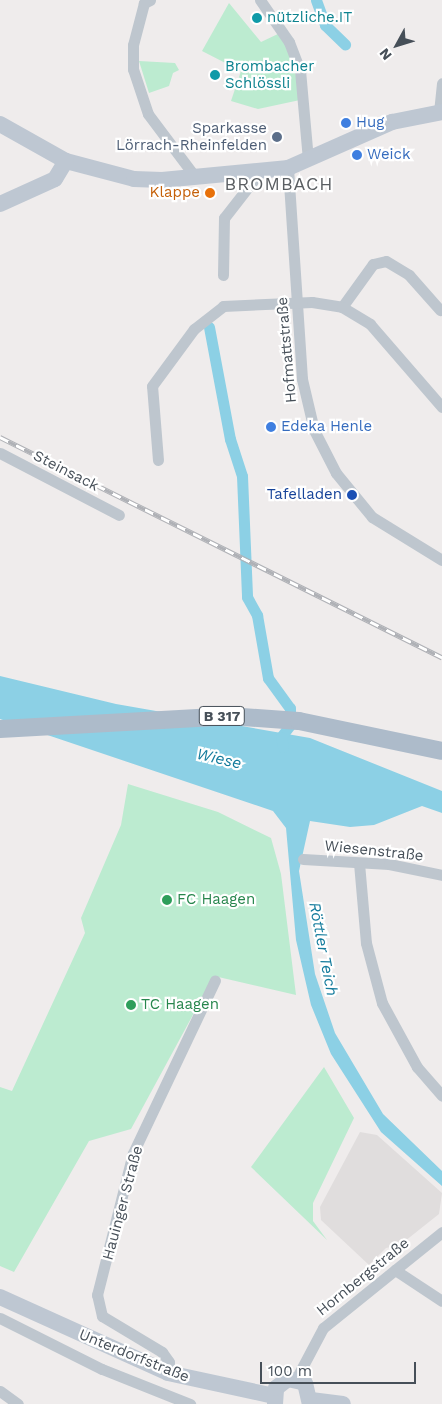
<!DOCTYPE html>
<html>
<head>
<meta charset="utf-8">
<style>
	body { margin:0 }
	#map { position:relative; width:442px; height:1404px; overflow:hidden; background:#efecec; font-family:"Work Sans",sans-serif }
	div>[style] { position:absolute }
	.education>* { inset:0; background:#e0dddd }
	.green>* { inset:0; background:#bcebd0 }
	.water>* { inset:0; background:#8cd0e5 }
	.canal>* { height:11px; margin:-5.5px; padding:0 5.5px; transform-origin:5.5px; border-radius:5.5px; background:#8cd0e5 }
	.street>* { height:11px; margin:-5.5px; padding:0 5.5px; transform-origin:5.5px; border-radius:5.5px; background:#bec6ce }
	.secondary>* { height:16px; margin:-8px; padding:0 8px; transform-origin:8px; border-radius:8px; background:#bec7d2 }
	.primary>* { height:18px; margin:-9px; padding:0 9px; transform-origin:9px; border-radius:9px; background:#adbbca }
	.rail>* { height:5px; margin-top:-2.5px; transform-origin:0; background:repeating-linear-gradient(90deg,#fff 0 9px,#afb1b6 0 18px); box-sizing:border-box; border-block:1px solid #afb1b6 }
	.dots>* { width:14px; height:14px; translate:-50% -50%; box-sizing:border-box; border:2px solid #fff; border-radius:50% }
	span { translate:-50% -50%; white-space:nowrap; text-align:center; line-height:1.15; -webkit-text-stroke:4.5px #fff; paint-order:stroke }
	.shield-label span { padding:1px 4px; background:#fff; border:1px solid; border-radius:4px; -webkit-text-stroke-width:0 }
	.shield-label { font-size:14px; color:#464f58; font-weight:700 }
	.culture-label { font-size:15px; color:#0d838f }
	.left { translate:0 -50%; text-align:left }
	.shop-label { font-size:15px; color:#366cbe }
	.service-label { font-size:15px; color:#4e5e75 }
	.right { translate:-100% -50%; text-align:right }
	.food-label { font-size:15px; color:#c56008 }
	.street-label { font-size:15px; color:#464f58 }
	.transit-label { font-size:15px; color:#164399 }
	.leisure-label { font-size:15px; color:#27864d }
	.water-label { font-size:16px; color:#157c9d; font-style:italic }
	.quarter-label { font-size:18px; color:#595d61; letter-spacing:1px }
	.north { position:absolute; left:372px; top:20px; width:50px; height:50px; -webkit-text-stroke:4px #fff; paint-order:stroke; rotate:231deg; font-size:14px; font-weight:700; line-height:20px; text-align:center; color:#464f58 }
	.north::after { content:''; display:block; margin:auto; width:18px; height:22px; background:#464f58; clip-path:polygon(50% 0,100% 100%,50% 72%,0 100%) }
	.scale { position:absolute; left:260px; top:1362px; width:156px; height:22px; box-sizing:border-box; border:2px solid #464f58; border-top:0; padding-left:6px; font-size:15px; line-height:18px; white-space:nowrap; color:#464f58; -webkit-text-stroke:4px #fff; paint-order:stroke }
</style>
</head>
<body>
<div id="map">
	<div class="education">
		<i style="clip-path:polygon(360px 1132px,377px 1135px,442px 1193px,439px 1214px,400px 1245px,386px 1248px,369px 1265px,321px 1220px,320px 1207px)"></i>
	</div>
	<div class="green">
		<i style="clip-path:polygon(229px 3px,261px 42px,280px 33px,293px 59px,300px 100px,258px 109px,231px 101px,241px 71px,202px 51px)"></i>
		<i style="clip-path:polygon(139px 61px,175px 63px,179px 70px,173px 73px,169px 86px,149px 93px)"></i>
		<i style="clip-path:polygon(128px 784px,218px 812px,271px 838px,281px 874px,296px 995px,214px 976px,131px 1129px,89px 1141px,14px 1272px,0 1266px,0 1087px,12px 1091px,85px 933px,81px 918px,121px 825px)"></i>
		<i style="clip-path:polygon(324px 1067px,354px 1118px,313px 1203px,313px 1221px,327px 1240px,251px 1167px)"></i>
	</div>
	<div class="water">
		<i style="clip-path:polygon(0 676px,116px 704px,310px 738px,442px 791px,442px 813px,422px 806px,374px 825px,350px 827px,310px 821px,299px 871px,315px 974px,335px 1033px,383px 1114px,442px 1171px,442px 1186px,381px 1132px,331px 1054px,311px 1005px,296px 940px,286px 828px,273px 811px,0 719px)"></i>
	</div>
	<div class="canal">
		<i style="left:316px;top:0;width:27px;rotate:70deg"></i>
		<i style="left:325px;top:25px;width:28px;rotate:44deg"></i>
		<i style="left:209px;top:327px;width:114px;rotate:79.4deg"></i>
		<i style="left:230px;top:439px;width:39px;rotate:72deg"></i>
		<i style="left:242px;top:476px;width:121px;rotate:87.6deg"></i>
		<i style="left:247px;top:597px;width:21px;rotate:61deg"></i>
		<i style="left:257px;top:615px;width:64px;rotate:80.1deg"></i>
		<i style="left:268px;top:678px;width:37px;rotate:54deg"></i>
		<i style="left:290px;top:708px;width:17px;rotate:90deg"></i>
		<i style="left:290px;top:725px;width:15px;rotate:127deg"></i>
		<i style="left:281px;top:737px;width:10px;rotate:79deg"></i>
	</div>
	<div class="street">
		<i style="left:150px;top:0;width:7px;rotate:153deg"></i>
		<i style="left:144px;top:3px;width:43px;rotate:104.7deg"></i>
		<i style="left:133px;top:45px;width:24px;rotate:90deg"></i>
		<i style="left:133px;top:69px;width:47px;rotate:71.6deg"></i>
		<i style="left:148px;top:114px;width:80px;rotate:53.1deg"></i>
		<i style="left:260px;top:0;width:51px;rotate:55.4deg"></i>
		<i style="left:289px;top:42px;width:30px;rotate:69deg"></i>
		<i style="left:300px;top:70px;width:90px;rotate:84.9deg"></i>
		<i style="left:439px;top:112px;width:29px;rotate:-84deg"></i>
		<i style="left:288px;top:168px;width:211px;rotate:86.2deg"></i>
		<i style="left:302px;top:379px;width:52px;rotate:76.8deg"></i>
		<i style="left:314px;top:430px;width:48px;rotate:62.9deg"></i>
		<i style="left:336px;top:473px;width:57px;rotate:50.7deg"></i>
		<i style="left:372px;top:517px;width:82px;rotate:31.6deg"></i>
		<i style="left:223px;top:275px;width:57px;rotate:-89deg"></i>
		<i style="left:224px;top:218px;width:57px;rotate:-52.1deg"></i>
		<i style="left:342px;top:307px;width:53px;rotate:-54.2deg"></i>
		<i style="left:373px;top:264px;width:13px;rotate:-13deg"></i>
		<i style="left:386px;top:261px;width:27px;rotate:31deg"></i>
		<i style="left:409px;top:275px;width:47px;rotate:48.5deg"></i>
		<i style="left:0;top:453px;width:134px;rotate:27.5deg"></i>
		<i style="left:158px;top:460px;width:74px;rotate:-94.6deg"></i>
		<i style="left:152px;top:386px;width:71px;rotate:-53.6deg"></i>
		<i style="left:194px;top:329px;width:37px;rotate:-38deg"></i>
		<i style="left:223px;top:306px;width:89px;rotate:-2.6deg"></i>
		<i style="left:312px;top:302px;width:30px;rotate:9deg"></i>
		<i style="left:342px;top:307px;width:33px;rotate:31deg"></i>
		<i style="left:370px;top:324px;width:110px;rotate:49.1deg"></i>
		<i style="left:303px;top:859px;width:86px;rotate:3.3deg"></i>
		<i style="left:389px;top:864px;width:54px;rotate:11.7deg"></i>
		<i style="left:359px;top:863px;width:80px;rotate:85deg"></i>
		<i style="left:366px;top:943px;width:62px;rotate:75.1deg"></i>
		<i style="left:382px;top:1003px;width:73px;rotate:61.3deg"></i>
		<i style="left:417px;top:1067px;width:38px;rotate:49deg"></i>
		<i style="left:395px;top:1270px;width:56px;rotate:33.4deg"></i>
		<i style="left:0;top:1318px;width:114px;rotate:26.6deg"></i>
		<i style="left:102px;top:1369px;width:95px;rotate:21.7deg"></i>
		<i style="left:168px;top:1373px;width:11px;rotate:-85deg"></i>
		<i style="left:169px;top:1362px;width:12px;rotate:-125deg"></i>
		<i style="left:162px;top:1352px;width:70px;rotate:-149deg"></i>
		<i style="left:102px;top:1316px;width:22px;rotate:-103deg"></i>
		<i style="left:97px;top:1295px;width:146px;rotate:-75.8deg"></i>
		<i style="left:133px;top:1153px;width:191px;rotate:-64.6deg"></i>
		<i style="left:296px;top:1379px;width:58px;rotate:-62.1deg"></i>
		<i style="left:323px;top:1328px;width:153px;rotate:-38.9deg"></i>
		<i style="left:0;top:1391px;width:22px;rotate:36deg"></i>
	</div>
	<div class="secondary">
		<i style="left:0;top:124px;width:76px;rotate:29.3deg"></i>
		<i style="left:66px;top:161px;width:70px;rotate:14.8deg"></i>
		<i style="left:134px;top:179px;width:28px;rotate:2deg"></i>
		<i style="left:162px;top:180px;width:127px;rotate:-5.4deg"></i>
		<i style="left:288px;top:168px;width:114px;rotate:-23.9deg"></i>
		<i style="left:392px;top:122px;width:51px;rotate:-11.3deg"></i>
		<i style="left:0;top:204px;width:60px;rotate:-24.4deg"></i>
		<i style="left:55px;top:179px;width:21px;rotate:-59deg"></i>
		<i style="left:0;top:1297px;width:184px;rotate:24.3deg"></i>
		<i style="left:168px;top:1373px;width:108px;rotate:12.2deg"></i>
		<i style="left:311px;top:1400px;width:32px;rotate:7deg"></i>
		<i style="left:275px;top:1404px;width:16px;rotate:-86deg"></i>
		<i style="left:276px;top:1388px;width:15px;rotate:-37deg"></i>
		<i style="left:288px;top:1379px;width:17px;rotate:13deg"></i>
		<i style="left:305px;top:1383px;width:22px;rotate:77deg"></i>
	</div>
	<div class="primary">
		<i style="left:0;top:729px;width:229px;rotate:-3.2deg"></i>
		<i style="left:229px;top:716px;width:70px;rotate:4.1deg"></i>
		<i style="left:299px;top:721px;width:146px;rotate:11.8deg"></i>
	</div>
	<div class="rail">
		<i style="left:0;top:437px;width:494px;rotate:26.5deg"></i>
	</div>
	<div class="dots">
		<i style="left:257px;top:18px;background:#0f9aa8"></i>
		<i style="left:215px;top:75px;background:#0f9aa8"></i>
		<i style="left:346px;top:123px;background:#3f7fe0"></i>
		<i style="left:277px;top:137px;background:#5c6f8a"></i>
		<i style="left:357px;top:155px;background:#3f7fe0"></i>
		<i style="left:210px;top:193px;background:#e8710a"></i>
		<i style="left:271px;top:427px;background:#3f7fe0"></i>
		<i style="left:352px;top:495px;background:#1a4fb4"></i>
		<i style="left:167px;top:900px;background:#2e9e5b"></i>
		<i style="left:131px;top:1005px;background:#2e9e5b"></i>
	</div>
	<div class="shield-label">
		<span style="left:222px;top:716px">B 317</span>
	</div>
	<div class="culture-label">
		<span class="left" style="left:267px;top:18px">nützliche.IT</span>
		<span class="left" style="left:225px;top:75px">Brombacher<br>Schlössli</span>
	</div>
	<div class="shop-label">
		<span class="left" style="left:356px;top:123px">Hug</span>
		<span class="left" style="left:367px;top:155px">Weick</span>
		<span class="left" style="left:281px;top:427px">Edeka Henle</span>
	</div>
	<div class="service-label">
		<span class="right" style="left:267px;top:137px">Sparkasse<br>Lörrach-Rheinfelden</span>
	</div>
	<div class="food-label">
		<span class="right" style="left:200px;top:193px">Klappe</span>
	</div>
	<div class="street-label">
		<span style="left:287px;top:350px;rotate:-95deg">Hofmattstraße</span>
		<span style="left:66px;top:471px;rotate:27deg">Steinsack</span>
		<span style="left:374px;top:851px;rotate:6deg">Wiesenstraße</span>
		<span style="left:123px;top:1203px;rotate:-75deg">Hauinger Straße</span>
		<span style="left:363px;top:1277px;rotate:-39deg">Hornbergstraße</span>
		<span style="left:134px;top:1356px;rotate:22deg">Unterdorfstraße</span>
	</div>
	<div class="transit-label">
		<span class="right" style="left:342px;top:495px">Tafelladen</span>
	</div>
	<div class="leisure-label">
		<span class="left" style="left:177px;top:900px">FC Haagen</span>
		<span class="left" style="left:141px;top:1005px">TC Haagen</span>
	</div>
	<div class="water-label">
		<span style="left:219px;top:759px;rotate:13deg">Wiese</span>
		<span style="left:323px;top:949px;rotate:79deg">Röttler Teich</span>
	</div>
	<div class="quarter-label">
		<span style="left:279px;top:184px">BROMBACH</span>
	</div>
	<div class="north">N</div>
	<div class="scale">100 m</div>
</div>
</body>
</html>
